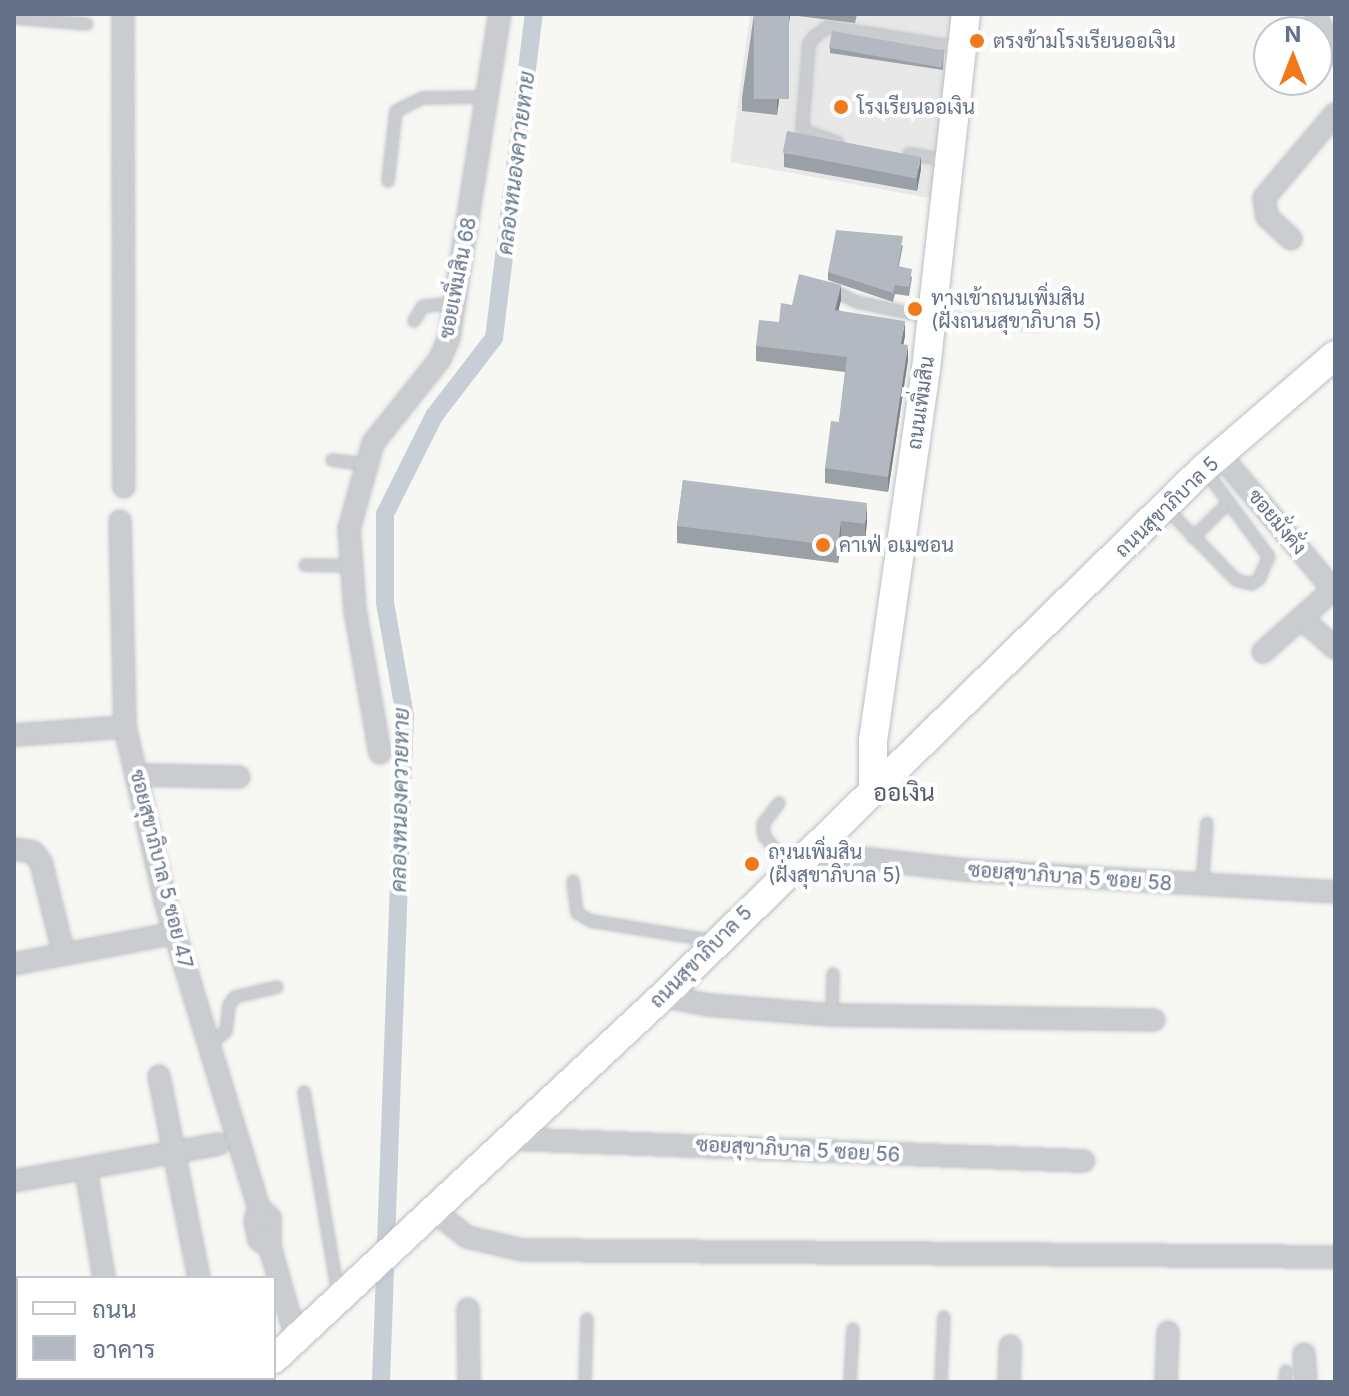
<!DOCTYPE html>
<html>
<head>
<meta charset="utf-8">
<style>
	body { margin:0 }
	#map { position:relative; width:1349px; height:1396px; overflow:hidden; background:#f7f8f4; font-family:Inter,Sarabun,sans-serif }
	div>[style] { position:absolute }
	.built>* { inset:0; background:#e8e8e8 }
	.canal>* { height:18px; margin:-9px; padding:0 9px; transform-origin:9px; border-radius:9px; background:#c7ced5 }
	.roads { filter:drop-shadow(0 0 2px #bbbfc5) drop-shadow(0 0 2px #bbbfc5) }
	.lane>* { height:10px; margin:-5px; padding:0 5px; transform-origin:5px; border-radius:5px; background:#caccd0 }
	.street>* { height:20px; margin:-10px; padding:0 10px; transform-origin:10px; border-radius:10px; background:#caccd0 }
	.secondary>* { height:28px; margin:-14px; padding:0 14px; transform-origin:14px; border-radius:14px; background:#fff }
	.wall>* { inset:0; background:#9b9fa6 }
	.shaded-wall>* { inset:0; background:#7e8287 }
	.building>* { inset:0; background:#b4b9c1; transform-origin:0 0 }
	.dots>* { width:22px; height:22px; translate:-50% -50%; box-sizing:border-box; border:4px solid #fff; border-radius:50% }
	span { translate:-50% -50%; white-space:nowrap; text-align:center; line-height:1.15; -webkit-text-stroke:8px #fff; paint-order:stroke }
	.poi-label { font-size:20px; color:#647188 }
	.left { translate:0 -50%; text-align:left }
	.street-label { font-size:20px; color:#647188 }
	.water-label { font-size:22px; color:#65798b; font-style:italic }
	.quarter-label { font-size:24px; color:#535c6c }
	.frame { position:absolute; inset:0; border:16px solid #647188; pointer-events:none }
	.legend { position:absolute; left:16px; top:1276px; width:260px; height:104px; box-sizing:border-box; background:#fff; border:2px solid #c1c6cf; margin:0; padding:10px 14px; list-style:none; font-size:24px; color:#647188 }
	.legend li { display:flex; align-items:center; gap:16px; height:40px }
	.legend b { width:40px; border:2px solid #c1c6cf }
	.north { position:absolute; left:1253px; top:16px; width:80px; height:80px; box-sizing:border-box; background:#fff; border:2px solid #c1c6cf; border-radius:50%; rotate:0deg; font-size:22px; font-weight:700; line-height:32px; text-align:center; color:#647188 }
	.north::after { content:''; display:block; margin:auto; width:28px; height:36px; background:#f1781b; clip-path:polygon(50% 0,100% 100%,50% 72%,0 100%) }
</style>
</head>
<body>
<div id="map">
	<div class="built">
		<i style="clip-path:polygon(750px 14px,955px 14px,935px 199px,730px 162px)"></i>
	</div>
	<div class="canal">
		<i style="left:381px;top:1382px;width:666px;rotate:-87.94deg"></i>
		<i style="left:405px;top:716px;width:115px;rotate:-100deg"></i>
		<i style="left:385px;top:603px;width:89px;rotate:-90deg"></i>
		<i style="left:385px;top:514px;width:110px;rotate:-63.4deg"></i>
		<i style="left:434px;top:416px;width:98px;rotate:-52.4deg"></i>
		<i style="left:494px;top:338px;width:326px;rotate:-83deg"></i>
	</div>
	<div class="roads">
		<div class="lane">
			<i style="left:14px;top:18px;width:73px;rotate:4.7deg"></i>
			<i style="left:838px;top:143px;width:38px;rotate:-160deg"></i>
			<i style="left:802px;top:130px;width:86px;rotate:-85.3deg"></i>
			<i style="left:809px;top:44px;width:9px;rotate:-54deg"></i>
			<i style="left:814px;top:37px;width:17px;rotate:-36deg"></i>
			<i style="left:828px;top:27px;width:134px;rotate:9deg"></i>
			<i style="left:909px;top:154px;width:39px;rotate:9deg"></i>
			<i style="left:388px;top:181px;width:70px;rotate:-83.5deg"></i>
			<i style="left:396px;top:111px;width:30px;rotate:-26deg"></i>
			<i style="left:423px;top:98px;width:64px;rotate:-0.9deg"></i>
			<i style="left:831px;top:289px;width:29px;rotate:27deg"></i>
			<i style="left:857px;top:302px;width:77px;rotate:12deg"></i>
			<i style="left:932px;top:318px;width:107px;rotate:3.2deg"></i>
			<i style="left:414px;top:321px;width:17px;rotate:-59deg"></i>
			<i style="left:423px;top:306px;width:32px;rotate:-4deg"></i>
			<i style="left:332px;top:460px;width:35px;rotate:7deg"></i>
			<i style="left:1165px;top:507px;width:102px;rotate:45.8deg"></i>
			<i style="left:1236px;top:580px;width:16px;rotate:14deg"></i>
			<i style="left:1252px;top:584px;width:9px;rotate:-36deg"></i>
			<i style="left:1259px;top:579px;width:24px;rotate:-66deg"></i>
			<i style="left:1269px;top:557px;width:108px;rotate:-126.3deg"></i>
			<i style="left:1193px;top:538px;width:51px;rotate:-45deg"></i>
			<i style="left:305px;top:565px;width:47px;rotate:1.2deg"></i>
			<i style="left:779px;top:803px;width:26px;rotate:127deg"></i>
			<i style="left:763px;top:824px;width:12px;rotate:85deg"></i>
			<i style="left:764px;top:836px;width:40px;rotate:50deg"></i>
			<i style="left:573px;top:881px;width:32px;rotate:83deg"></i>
			<i style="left:577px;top:913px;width:16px;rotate:30deg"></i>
			<i style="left:591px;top:921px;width:126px;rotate:9.2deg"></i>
			<i style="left:1202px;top:885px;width:62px;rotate:-85.4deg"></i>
			<i style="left:832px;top:1015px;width:41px;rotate:-88.6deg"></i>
			<i style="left:210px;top:1044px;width:21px;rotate:-39deg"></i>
			<i style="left:226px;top:1031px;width:26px;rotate:-83deg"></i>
			<i style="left:229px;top:1005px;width:10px;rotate:-53deg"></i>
			<i style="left:235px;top:997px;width:43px;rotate:-13.4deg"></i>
			<i style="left:304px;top:1092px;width:204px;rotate:80.4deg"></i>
			<i style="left:585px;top:1382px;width:63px;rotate:-88.2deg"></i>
			<i style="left:850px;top:1382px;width:53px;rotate:-86.8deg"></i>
			<i style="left:941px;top:1382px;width:65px;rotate:-87.4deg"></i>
			<i style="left:1285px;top:1382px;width:11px;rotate:-85deg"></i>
		</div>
		<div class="street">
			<i style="left:123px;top:14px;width:473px;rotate:89.9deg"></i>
			<i style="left:1315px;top:14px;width:45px;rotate:63.4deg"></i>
			<i style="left:1291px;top:239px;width:33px;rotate:-137deg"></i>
			<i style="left:1267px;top:217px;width:19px;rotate:-99deg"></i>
			<i style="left:1264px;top:198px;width:110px;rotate:-49.8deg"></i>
			<i style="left:1220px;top:455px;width:175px;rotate:49.9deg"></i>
			<i style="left:120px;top:521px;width:206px;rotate:88.6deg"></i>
			<i style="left:125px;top:727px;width:182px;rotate:77deg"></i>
			<i style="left:166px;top:904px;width:318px;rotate:73deg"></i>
			<i style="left:259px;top:1208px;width:15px;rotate:42deg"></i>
			<i style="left:270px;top:1218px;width:29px;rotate:90deg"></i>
			<i style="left:270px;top:1247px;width:95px;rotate:74.1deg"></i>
			<i style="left:1301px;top:618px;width:45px;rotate:41.4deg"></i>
			<i style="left:1263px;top:652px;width:96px;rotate:-41.6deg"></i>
			<i style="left:14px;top:735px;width:111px;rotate:-4.1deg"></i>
			<i style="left:380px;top:753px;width:145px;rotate:-99.9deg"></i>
			<i style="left:355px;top:610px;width:81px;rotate:-94.2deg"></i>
			<i style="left:349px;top:529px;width:89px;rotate:-74.4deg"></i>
			<i style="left:373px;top:443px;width:107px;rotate:-51.4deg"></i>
			<i style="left:440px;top:359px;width:23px;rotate:-67deg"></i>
			<i style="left:449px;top:338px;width:328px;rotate:-81.1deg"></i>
			<i style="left:138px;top:775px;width:101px;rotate:1.1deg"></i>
			<i style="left:14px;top:849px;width:19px;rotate:9deg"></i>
			<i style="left:33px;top:852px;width:13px;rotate:51deg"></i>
			<i style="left:41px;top:862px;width:92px;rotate:76.1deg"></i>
			<i style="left:806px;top:852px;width:161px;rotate:6.4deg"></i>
			<i style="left:966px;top:870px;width:370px;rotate:3.4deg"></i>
			<i style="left:14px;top:964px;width:164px;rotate:-10.9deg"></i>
			<i style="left:663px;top:996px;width:46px;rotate:11.3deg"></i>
			<i style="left:708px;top:1005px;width:124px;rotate:4.6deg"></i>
			<i style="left:832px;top:1015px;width:322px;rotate:0.9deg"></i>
			<i style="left:159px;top:1076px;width:206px;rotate:78.8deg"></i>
			<i style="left:511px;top:1139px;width:573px;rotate:2.2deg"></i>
			<i style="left:86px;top:1170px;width:109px;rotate:80.5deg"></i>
			<i style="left:14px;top:1181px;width:208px;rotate:-10.2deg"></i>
			<i style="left:259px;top:1208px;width:14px;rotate:107deg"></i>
			<i style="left:255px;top:1221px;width:19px;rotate:78deg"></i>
			<i style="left:259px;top:1240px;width:13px;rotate:32deg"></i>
			<i style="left:434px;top:1211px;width:42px;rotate:38.2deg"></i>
			<i style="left:467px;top:1237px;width:57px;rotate:13.1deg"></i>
			<i style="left:523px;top:1250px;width:812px;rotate:0.49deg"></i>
			<i style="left:14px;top:1301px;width:4px"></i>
			<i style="left:468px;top:1309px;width:73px;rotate:89.2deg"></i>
			<i style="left:1304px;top:1354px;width:28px;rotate:86deg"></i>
			<i style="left:121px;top:1378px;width:4px;rotate:76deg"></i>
			<i style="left:227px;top:1378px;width:5px;rotate:53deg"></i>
			<i style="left:1009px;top:1382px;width:36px;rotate:-88deg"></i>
			<i style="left:1166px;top:1382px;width:50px;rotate:-87.7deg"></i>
		</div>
		<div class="secondary">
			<i style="left:873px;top:791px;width:50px;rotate:-90deg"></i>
			<i style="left:873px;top:741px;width:376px;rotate:-81.9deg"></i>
			<i style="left:926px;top:369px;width:357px;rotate:-83.6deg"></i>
			<i style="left:274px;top:1359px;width:532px;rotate:-43.02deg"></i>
			<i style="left:663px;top:996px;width:755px;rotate:-44.3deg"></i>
			<i style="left:1203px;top:469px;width:174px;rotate:-40.8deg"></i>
			<i style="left:250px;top:1382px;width:6px;rotate:-45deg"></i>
		</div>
	</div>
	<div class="wall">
		<i style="clip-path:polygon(754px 14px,857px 14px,855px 23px,790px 15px,777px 115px,742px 111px,742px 98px)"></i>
		<i style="clip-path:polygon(830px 48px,944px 50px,943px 70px,830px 53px)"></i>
		<i style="clip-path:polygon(784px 153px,921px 169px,917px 191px,784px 167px)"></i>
		<i style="clip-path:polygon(903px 245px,899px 266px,912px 277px,909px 296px,895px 294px,893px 302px,828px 280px,828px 272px)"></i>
		<i style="clip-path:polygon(841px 300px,838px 310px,905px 336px,903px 344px,908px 360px,888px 492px,825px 483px,825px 468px,839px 422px,845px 372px,756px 361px,756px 346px,779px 322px)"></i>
		<i style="clip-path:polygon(683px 480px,867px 521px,865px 541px,841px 538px,838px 563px,677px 543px,677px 526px)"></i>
	</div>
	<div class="shaded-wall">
		<i style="clip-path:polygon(789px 14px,790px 14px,790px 15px,777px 115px,777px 102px)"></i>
		<i style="clip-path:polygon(921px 156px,921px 169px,917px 191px,917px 178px)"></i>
		<i style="clip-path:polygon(841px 285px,841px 300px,835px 325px,835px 310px)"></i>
		<i style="clip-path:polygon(905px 321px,905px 336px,901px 359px,901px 344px)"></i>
		<i style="clip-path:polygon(908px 345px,908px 360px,888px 492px,888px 477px)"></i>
		<i style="clip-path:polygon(867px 503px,867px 521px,865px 541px,865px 524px)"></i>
		<i style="clip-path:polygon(841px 521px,841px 538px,838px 563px,838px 546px)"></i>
	</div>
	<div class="building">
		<i style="left:754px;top:14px;width:35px;height:85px"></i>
		<i style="left:832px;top:31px;width:114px;height:17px;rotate:10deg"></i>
		<i style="left:787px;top:131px;width:136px;height:22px;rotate:11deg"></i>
		<i style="clip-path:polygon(836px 230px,903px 236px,898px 266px,912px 269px,909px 287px,895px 285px,893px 293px,828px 272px)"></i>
		<i style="clip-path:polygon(799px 274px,841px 285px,835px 310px,905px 321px,901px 344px,908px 345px,888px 477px,825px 468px,831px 421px,839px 422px,847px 357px,756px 346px,759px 320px,779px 322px,781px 303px,792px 305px)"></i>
		<i style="clip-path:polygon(683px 480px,867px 503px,865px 524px,841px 521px,838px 546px,677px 526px)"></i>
	</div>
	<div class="dots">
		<i style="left:977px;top:41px;background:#f1781b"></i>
		<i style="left:841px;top:107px;background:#f1781b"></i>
		<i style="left:915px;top:309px;background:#f1781b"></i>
		<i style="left:823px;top:545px;background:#f1781b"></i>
		<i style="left:752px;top:864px;background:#f1781b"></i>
	</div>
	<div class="poi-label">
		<span class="left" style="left:993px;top:41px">ตรงข้ามโรงเรียนออเงิน</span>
		<span class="left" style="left:857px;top:107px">โรงเรียนออเงิน</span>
		<span class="left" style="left:931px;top:310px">ทางเข้าถนนเพิ่มสิน<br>(ฝั่งถนนสุขาภิบาล 5)</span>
		<span class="left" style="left:839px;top:545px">คาเฟ่ อเมซอน</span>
		<span class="left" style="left:768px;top:864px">ถนนเพิ่มสิน<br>(ฝั่งสุขาภิบาล 5)</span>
	</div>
	<div class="street-label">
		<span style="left:458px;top:278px;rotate:-79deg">ซอยเพิ่มสิน 68</span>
		<span style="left:921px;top:403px;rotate:-82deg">ถนนเพิ่มสิน</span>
		<span style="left:1167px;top:507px;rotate:-44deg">ถนนสุขาภิบาล 5</span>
		<span style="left:1277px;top:522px;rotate:50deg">ซอยมั่งคั่ง</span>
		<span style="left:161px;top:869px;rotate:76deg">ซอยสุขาภิบาล 5 ซอย 47</span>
		<span style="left:1070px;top:877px;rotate:4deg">ซอยสุขาภิบาล 5 ซอย 58</span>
		<span style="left:701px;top:957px;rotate:-45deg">ถนนสุขาภิบาล 5</span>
		<span style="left:798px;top:1150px;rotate:3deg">ซอยสุขาภิบาล 5 ซอย 56</span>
	</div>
	<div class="water-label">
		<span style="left:516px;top:163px;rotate:-83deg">คลองหนองควายหาย</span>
		<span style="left:400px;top:800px;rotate:-89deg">คลองหนองควายหาย</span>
	</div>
	<div class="quarter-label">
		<span style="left:904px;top:793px">ออเงิน</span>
	</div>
	<div class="frame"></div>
	<ul class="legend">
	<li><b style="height:10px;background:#fff"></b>ถนน</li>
	<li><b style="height:22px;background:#b4b9c1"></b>อาคาร</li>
	</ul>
	<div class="north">N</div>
</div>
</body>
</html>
